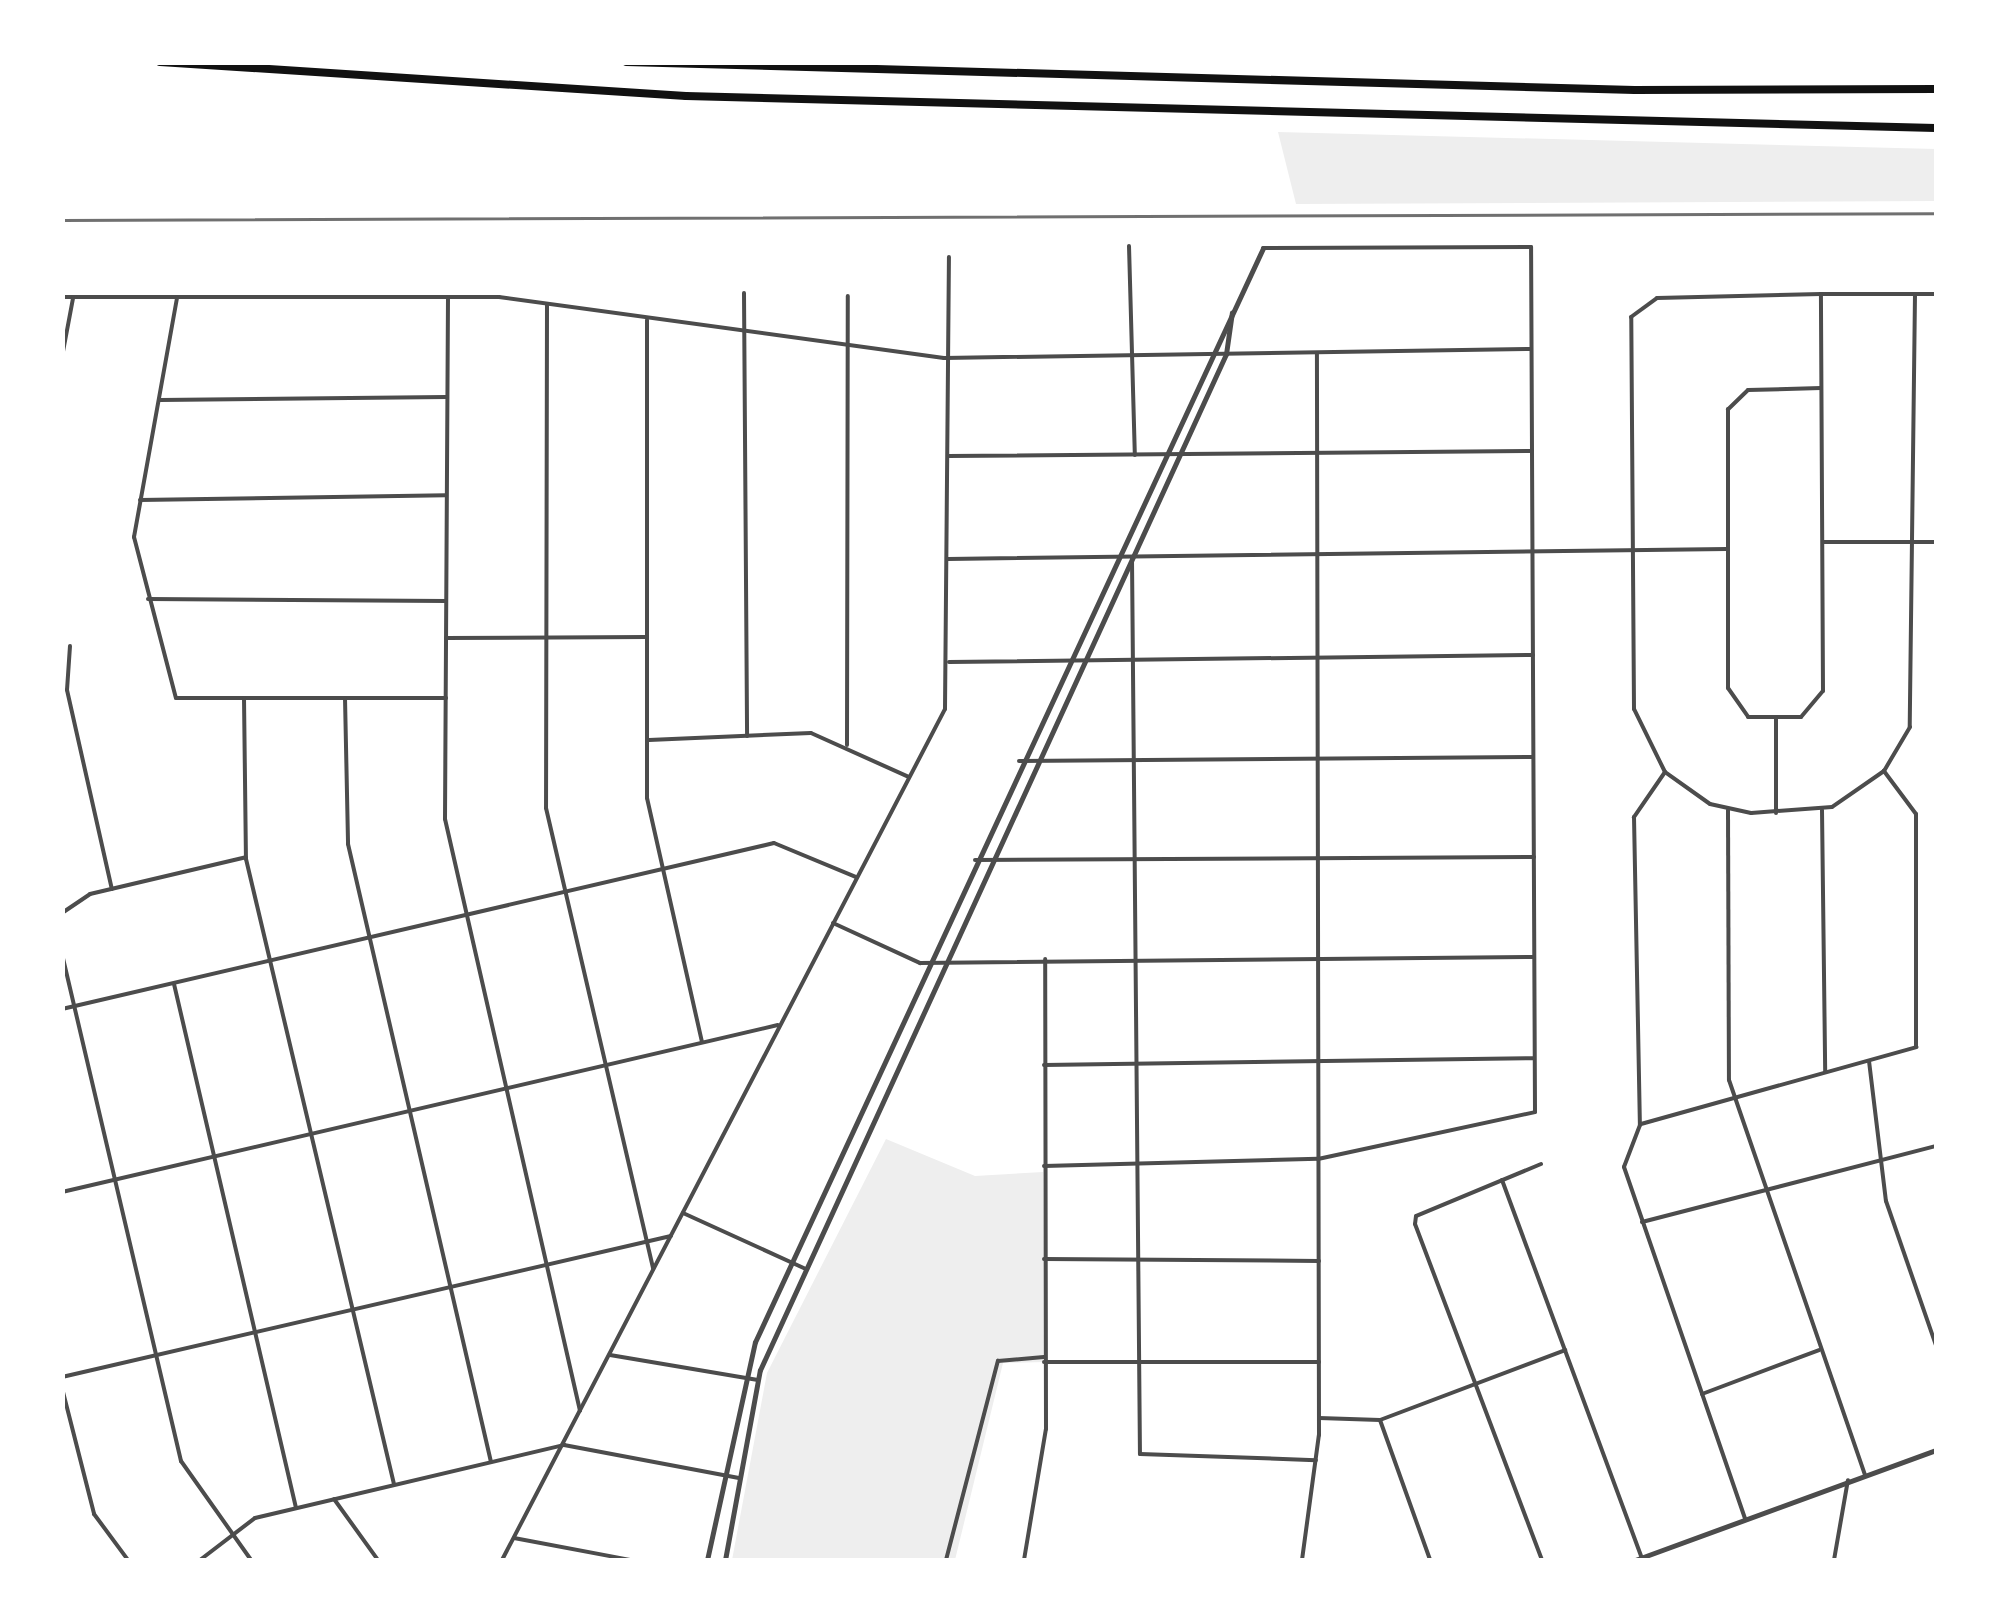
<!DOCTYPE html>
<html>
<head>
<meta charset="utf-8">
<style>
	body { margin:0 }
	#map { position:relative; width:1999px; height:1623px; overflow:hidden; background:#fff; font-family:Lato,sans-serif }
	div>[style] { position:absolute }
	.green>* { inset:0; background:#eee }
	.minor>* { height:4px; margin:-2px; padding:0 2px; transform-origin:2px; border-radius:2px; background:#4c4c4c }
	.tertiary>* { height:5px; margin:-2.5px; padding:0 2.5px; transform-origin:2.5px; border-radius:2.5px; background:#4c4c4c }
	.motorway>* { height:8px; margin:-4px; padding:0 4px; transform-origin:4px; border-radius:4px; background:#111 }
	.rail>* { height:2.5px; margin:-1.25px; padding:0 1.25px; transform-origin:1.25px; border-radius:1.25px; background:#707070 }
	span { translate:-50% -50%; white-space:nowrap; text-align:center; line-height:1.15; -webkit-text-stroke:10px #fff; paint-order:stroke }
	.frame { position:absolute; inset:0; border:65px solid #fff; pointer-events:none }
</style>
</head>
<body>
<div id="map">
	<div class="green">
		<i style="clip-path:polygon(1278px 132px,1936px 149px,1936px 201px,1296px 204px)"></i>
		<i style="clip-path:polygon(886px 1139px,975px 1176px,1043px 1172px,1045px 1362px,1003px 1363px,955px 1560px,732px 1560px,767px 1373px)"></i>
	</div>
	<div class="minor">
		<i style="left:1129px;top:246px;width:209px;rotate:88.4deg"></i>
		<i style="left:744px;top:293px;width:443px;rotate:89.6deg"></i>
		<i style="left:1915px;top:294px;width:433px;rotate:90.7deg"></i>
		<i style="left:1910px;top:727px;width:51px;rotate:120.6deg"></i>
		<i style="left:1884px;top:771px;width:63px;rotate:145.3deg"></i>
		<i style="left:1832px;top:807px;width:81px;rotate:175.8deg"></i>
		<i style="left:1751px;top:813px;width:42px;rotate:-167.6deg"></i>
		<i style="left:1710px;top:804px;width:55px;rotate:-144.6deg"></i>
		<i style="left:1665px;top:772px;width:70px;rotate:-116.2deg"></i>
		<i style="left:1634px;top:709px;width:392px;rotate:-90.4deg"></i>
		<i style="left:1631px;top:317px;width:32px;rotate:-36deg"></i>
		<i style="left:1657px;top:298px;width:164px;rotate:-1.4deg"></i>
		<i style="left:1821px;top:294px;width:115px"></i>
		<i style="left:62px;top:297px;width:437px"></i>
		<i style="left:499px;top:297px;width:449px;rotate:7.8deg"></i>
		<i style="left:944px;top:358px;width:587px;rotate:-0.88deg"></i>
		<i style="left:448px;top:297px;width:522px;rotate:90.33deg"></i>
		<i style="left:445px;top:819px;width:607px;rotate:77.15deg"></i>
		<i style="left:177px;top:298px;width:243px;rotate:100.2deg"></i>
		<i style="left:134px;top:537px;width:166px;rotate:75.4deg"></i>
		<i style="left:176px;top:698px;width:270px"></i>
		<i style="left:547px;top:304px;width:504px;rotate:90.11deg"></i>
		<i style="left:546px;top:808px;width:473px;rotate:76.9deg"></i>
		<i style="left:647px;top:320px;width:478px;rotate:90deg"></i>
		<i style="left:647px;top:798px;width:250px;rotate:77.3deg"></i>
		<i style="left:62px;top:357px;width:60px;rotate:-79.4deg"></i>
		<i style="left:1821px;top:388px;width:73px;rotate:178.4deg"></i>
		<i style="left:1748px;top:390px;width:28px;rotate:136deg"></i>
		<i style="left:1728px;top:409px;width:279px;rotate:90deg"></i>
		<i style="left:1728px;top:688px;width:35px;rotate:55deg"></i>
		<i style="left:1748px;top:717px;width:53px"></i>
		<i style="left:1801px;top:717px;width:34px;rotate:-50deg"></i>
		<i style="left:1823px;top:691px;width:397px;rotate:-90.3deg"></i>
		<i style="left:160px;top:400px;width:286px;rotate:-0.6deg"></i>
		<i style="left:948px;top:456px;width:584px;rotate:-0.49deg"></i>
		<i style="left:140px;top:500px;width:306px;rotate:-0.9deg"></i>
		<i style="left:1823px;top:542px;width:113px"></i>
		<i style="left:948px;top:559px;width:779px;rotate:-0.74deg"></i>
		<i style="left:1132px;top:559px;width:895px;rotate:89.49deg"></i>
		<i style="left:1140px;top:1454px;width:176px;rotate:2deg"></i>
		<i style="left:148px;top:599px;width:298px;rotate:0.4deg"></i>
		<i style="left:446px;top:638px;width:200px;rotate:-0.3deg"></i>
		<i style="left:70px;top:646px;width:44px;rotate:93.9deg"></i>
		<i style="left:67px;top:690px;width:204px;rotate:77.3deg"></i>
		<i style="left:949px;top:662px;width:584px;rotate:-0.69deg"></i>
		<i style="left:244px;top:698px;width:161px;rotate:89.3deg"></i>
		<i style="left:246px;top:859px;width:642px;rotate:76.68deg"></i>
		<i style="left:345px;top:698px;width:146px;rotate:88.8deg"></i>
		<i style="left:348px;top:844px;width:634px;rotate:76.97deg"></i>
		<i style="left:1776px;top:718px;width:95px;rotate:90deg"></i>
		<i style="left:649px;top:740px;width:162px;rotate:-2.5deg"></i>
		<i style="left:811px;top:733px;width:107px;rotate:24.2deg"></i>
		<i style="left:847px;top:745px;width:449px;rotate:-89.9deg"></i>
		<i style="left:1019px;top:761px;width:514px;rotate:-0.45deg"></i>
		<i style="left:1665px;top:772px;width:55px;rotate:124.6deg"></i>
		<i style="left:1634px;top:817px;width:308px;rotate:88.9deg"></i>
		<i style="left:1640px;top:1125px;width:45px;rotate:110.9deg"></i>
		<i style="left:1624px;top:1167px;width:372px;rotate:71deg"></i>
		<i style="left:1728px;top:810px;width:270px;rotate:89.8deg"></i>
		<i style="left:1729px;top:1080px;width:419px;rotate:71deg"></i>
		<i style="left:1822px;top:810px;width:262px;rotate:89.3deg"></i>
		<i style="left:975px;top:860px;width:559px;rotate:-0.31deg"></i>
		<i style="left:62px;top:913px;width:34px;rotate:-34deg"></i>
		<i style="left:90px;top:894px;width:160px;rotate:-13.3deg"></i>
		<i style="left:833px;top:923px;width:96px;rotate:24.7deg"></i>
		<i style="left:920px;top:963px;width:614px;rotate:-0.56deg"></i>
		<i style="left:62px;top:954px;width:521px;rotate:76.79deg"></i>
		<i style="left:181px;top:1461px;width:121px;rotate:54.7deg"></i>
		<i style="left:174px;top:984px;width:538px;rotate:76.89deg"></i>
		<i style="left:62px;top:1009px;width:731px;rotate:-13.12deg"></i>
		<i style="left:774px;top:843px;width:89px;rotate:22.5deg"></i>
		<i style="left:1869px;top:1061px;width:141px;rotate:83.1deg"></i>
		<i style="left:1886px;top:1201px;width:152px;rotate:70.9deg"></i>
		<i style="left:1044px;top:1065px;width:490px;rotate:-0.8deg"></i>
		<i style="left:1641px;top:1124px;width:286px;rotate:-15.6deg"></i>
		<i style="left:1916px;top:1047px;width:233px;rotate:-90deg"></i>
		<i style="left:1916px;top:814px;width:54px;rotate:-126.7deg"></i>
		<i style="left:1541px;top:1164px;width:135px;rotate:157.4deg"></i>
		<i style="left:1416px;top:1216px;width:8px;rotate:97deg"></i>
		<i style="left:1415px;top:1224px;width:359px;rotate:69.3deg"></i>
		<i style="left:1044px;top:1166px;width:274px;rotate:-1.5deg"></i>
		<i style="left:1318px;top:1159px;width:222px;rotate:-12.2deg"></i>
		<i style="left:1535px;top:1112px;width:865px;rotate:-90.26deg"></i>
		<i style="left:1531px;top:247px;width:268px;rotate:179.8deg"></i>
		<i style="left:1502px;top:1180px;width:403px;rotate:69.7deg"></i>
		<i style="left:62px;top:1192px;width:735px;rotate:-13.13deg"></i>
		<i style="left:683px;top:1213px;width:135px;rotate:24.5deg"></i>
		<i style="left:1642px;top:1222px;width:304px;rotate:-14.5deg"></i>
		<i style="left:1044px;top:1259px;width:275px;rotate:0.4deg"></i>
		<i style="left:610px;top:1355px;width:150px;rotate:9.6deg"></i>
		<i style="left:1044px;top:1362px;width:275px"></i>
		<i style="left:62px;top:1377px;width:625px;rotate:-13.04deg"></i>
		<i style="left:62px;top:1388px;width:130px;rotate:75.7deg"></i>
		<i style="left:94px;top:1514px;width:57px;rotate:53.5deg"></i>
		<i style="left:1702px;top:1394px;width:125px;rotate:-20.6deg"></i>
		<i style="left:1319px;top:1418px;width:61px;rotate:1.9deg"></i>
		<i style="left:1380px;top:1420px;width:198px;rotate:-20.7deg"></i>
		<i style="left:1380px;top:1420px;width:149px;rotate:70.3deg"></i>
		<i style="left:334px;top:1499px;width:75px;rotate:54.2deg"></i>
		<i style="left:514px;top:1538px;width:118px;rotate:10.7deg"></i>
		<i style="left:200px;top:1560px;width:69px;rotate:-37.4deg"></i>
		<i style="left:255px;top:1518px;width:318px;rotate:-13.3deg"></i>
		<i style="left:564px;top:1445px;width:178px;rotate:10.7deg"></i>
		<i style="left:502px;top:1560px;width:959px;rotate:-62.5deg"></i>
		<i style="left:945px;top:709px;width:452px;rotate:-89.5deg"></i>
		<i style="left:946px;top:1560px;width:206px;rotate:-75.4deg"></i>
		<i style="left:998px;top:1361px;width:46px;rotate:-5deg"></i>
		<i style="left:1024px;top:1560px;width:133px;rotate:-80.5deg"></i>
		<i style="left:1046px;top:1429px;width:470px;rotate:-90.1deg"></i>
		<i style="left:1302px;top:1560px;width:126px;rotate:-82.3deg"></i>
		<i style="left:1319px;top:1435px;width:1082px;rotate:-90.11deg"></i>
		<i style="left:1834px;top:1560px;width:81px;rotate:-80.1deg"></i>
	</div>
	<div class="tertiary">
		<i style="left:707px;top:1560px;width:223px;rotate:-77.6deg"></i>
		<i style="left:755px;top:1342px;width:1206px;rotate:-65.09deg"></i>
		<i style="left:725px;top:1560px;width:193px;rotate:-79.6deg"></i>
		<i style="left:760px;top:1370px;width:1118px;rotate:-65.36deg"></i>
		<i style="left:1226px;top:354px;width:42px;rotate:-81.9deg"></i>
		<i style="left:1635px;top:1560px;width:320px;rotate:-20.1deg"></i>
	</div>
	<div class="motorway">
		<i style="left:160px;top:62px;width:527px;rotate:3.7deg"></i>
		<i style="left:686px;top:96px;width:1250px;rotate:1.47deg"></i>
		<i style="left:626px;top:62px;width:1009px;rotate:1.59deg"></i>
		<i style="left:1635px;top:90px;width:301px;rotate:-0.2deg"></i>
	</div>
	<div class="rail">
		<i style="left:62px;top:220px;width:1874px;rotate:-0.21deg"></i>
	</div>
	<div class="frame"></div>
</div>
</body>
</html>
